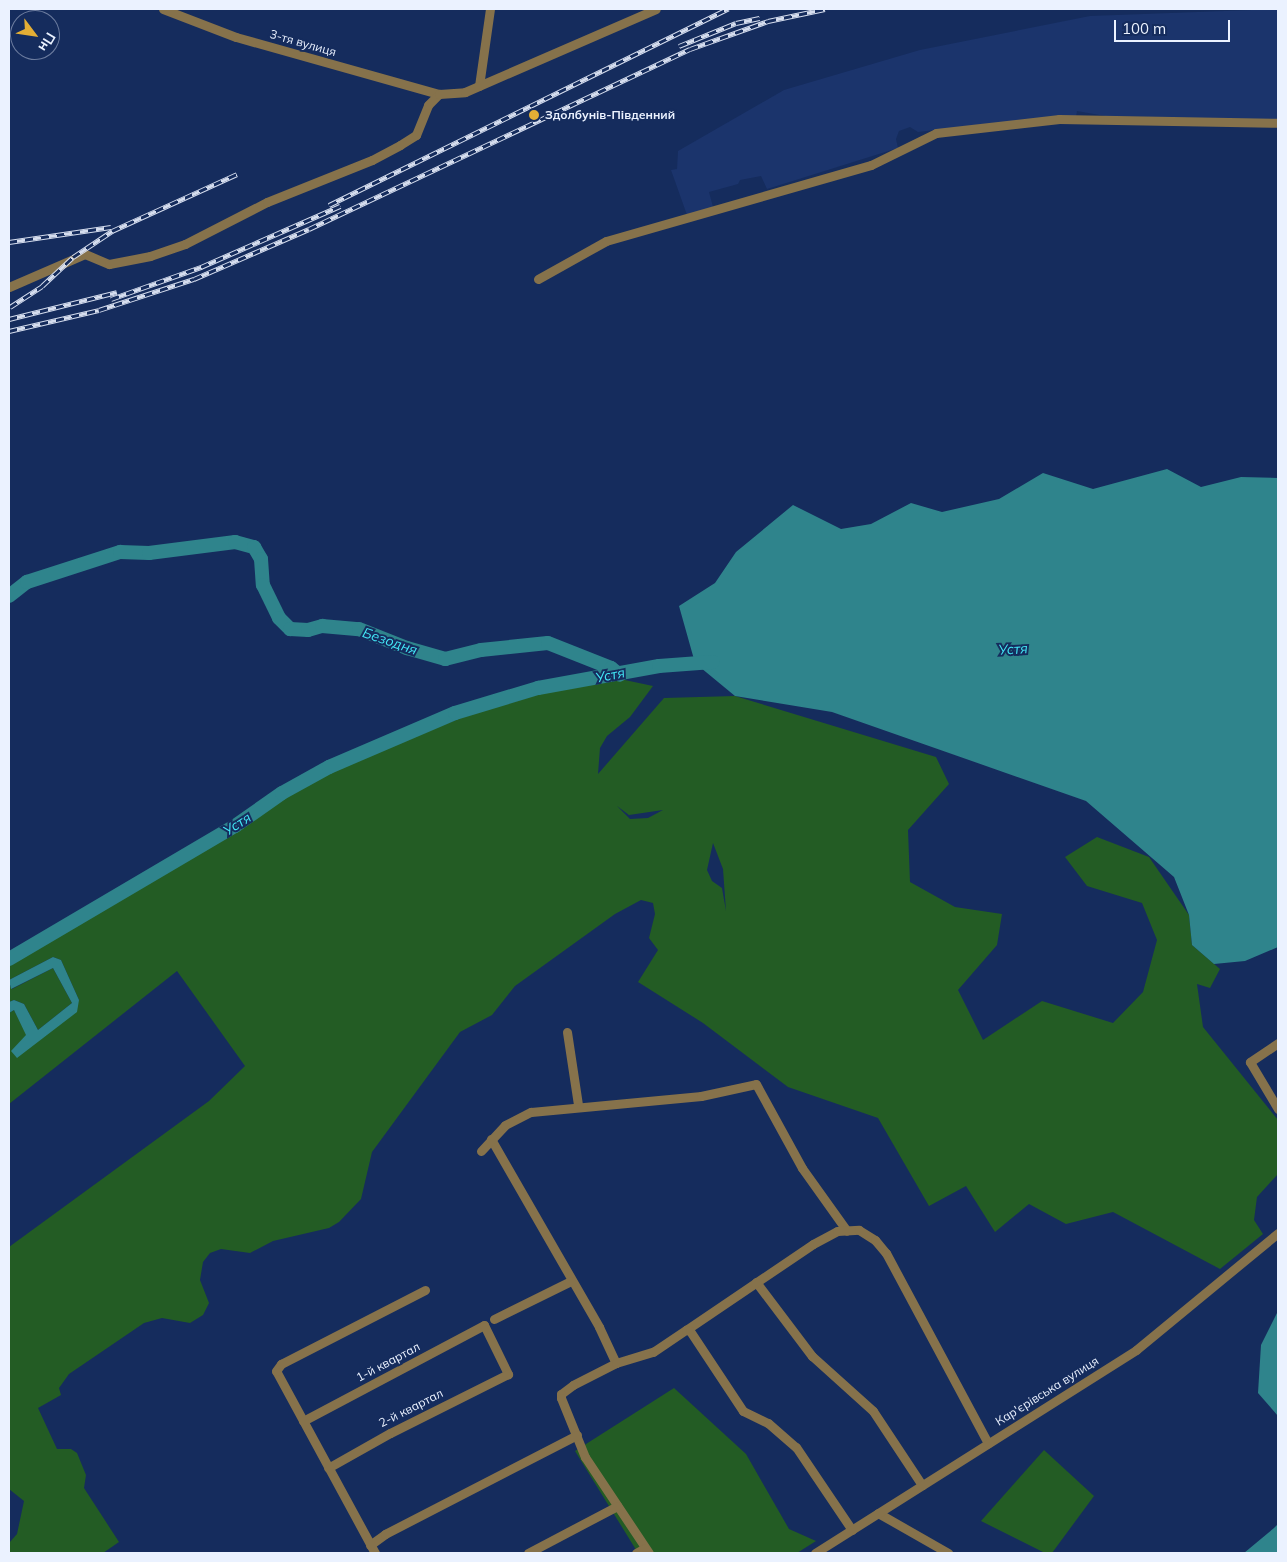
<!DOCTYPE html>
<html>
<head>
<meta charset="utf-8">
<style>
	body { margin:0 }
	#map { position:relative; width:1287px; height:1562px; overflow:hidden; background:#152c5d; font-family:Mulish,sans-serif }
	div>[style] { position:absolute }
	.built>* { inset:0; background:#1b346c }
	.green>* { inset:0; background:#235c24 }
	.water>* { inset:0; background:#2f848c }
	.river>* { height:14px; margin:-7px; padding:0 7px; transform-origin:7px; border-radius:7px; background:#2f848c }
	.minor>* { height:9px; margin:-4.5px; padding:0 4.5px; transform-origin:4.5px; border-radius:4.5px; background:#86724b }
	.rail>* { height:4.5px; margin-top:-2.25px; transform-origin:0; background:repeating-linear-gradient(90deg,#152c5d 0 8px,#d5ddee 0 16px); box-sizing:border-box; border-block:1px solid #d5ddee }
	.dots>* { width:14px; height:14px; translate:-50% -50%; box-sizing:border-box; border:2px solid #152c5d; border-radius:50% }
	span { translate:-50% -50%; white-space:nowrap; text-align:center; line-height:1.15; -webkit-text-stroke:4px #152c5d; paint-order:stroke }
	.street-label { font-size:12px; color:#ebf2ff }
	.poi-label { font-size:12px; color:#ebf2ff; font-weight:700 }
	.left { translate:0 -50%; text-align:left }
	.water-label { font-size:14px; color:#43e7f6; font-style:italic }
	.frame { position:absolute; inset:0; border:10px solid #ebf2ff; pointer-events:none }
	.north { position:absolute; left:10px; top:10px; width:50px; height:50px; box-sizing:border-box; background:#152c5d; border:1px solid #6b7b9e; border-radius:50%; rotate:121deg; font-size:14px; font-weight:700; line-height:20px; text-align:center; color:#ebf2ff }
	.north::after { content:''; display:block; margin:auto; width:18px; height:22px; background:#e3ae35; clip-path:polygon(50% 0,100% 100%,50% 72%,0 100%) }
	.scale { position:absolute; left:1114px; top:20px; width:116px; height:22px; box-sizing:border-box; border:2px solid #ebf2ff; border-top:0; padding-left:6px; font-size:15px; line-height:18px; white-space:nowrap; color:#ebf2ff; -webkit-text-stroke:4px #152c5d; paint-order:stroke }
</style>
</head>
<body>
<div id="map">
	<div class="built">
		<i style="clip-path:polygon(1278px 9px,1278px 120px,1105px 116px,1077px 111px,1076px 117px,1049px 117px,918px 132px,910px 127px,899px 131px,896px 139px,898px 148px,767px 189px,761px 176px,740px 180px,738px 184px,709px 192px,713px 207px,687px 215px,671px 170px,677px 169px,678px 151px,784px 90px,920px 50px,1090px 16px)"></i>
	</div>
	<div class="green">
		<i style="clip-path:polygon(evenodd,620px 679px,653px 686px,630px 717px,607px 736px,600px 748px,598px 774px,664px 698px,735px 696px,936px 757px,949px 784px,908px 830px,910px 882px,955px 907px,1002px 914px,997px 945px,958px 990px,983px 1040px,1042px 1001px,1113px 1023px,1143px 992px,1157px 940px,1142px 903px,1087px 886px,1065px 857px,1097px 837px,1149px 857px,1189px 915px,1192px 945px,1220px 969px,1210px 988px,1197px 984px,1203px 1027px,1278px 1120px,1278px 1174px,1257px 1197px,1254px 1220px,1263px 1234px,1220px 1269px,1113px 1212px,1066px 1224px,1029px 1204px,995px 1232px,966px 1186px,929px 1206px,878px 1118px,788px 1087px,703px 1023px,638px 982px,658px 950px,649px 938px,655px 914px,653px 903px,641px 900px,615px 914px,515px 986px,492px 1015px,460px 1032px,372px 1152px,361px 1199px,339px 1222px,329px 1228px,273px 1241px,250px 1253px,221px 1249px,210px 1253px,203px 1262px,200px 1280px,209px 1303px,203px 1315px,190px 1323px,162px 1318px,144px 1323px,69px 1374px,59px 1388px,61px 1395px,38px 1408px,57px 1449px,71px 1449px,77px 1453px,86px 1475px,84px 1488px,119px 1542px,103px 1553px,9px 1553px,9px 1543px,17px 1534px,24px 1501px,9px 1489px,9px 1247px,209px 1101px,245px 1066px,177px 971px,9px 1104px,9px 1013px,14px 1010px,27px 1035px,12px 1051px,79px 1000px,61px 960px,53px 957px,9px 980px,9px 961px,72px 928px,93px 912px,238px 828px,284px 795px,332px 769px,461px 718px,540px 694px,620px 679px,617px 806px,629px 815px,663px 810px,648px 818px,630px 819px,617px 806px,620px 679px,713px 843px,723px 869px,726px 911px,722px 888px,712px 881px,707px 870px,713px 843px)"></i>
		<i style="clip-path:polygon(53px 968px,72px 1003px,38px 1030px,24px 1004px,14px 1000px,9px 1002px,9px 984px,12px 989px)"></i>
		<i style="clip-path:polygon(674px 1388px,746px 1454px,789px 1529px,816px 1541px,797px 1553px,638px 1553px,575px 1451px)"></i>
		<i style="clip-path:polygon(1044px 1450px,1094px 1496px,1052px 1553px,1045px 1553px,981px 1521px)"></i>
	</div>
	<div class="water">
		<i style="clip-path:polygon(1167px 469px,1201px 487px,1241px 477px,1278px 478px,1278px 947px,1245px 961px,1214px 964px,1192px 945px,1189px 915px,1174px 877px,1086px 801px,832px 712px,735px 696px,695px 663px,679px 606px,715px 583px,736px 552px,793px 505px,841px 529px,871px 524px,911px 503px,942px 512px,999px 499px,1043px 473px,1093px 489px)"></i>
		<i style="clip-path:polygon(53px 957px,61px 960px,79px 1000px,77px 1012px,17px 1058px,11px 1051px,26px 1035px,14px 1010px,9px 1013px,9px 1002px,14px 1000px,24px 1004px,38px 1030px,72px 1003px,53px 968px,11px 989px,9px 980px)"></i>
		<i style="clip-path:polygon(1278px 1311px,1278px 1416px,1258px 1393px,1261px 1345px)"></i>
		<i style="clip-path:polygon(1278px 1524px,1278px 1553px,1244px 1553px,1274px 1528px)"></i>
	</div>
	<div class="river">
		<i style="left:9px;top:596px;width:23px;rotate:-38deg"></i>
		<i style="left:27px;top:582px;width:98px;rotate:-17.9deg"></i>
		<i style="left:120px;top:552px;width:29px;rotate:2deg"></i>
		<i style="left:149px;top:553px;width:87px;rotate:-7.3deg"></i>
		<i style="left:235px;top:542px;width:20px;rotate:15deg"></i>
		<i style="left:254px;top:547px;width:14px;rotate:60deg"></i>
		<i style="left:261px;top:559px;width:26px;rotate:86deg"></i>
		<i style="left:263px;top:585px;width:37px;rotate:64deg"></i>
		<i style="left:279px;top:618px;width:16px;rotate:45deg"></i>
		<i style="left:290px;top:629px;width:18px;rotate:3deg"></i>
		<i style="left:308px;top:630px;width:15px;rotate:-16deg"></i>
		<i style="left:322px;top:626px;width:37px;rotate:5deg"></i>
		<i style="left:359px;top:629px;width:52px;rotate:21.6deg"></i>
		<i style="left:407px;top:648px;width:40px;rotate:16deg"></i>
		<i style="left:445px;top:659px;width:37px;rotate:-14deg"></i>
		<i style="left:481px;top:650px;width:67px;rotate:-6deg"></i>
		<i style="left:548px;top:643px;width:68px;rotate:21.6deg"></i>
		<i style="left:611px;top:668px;width:11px;rotate:38deg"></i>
		<i style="left:9px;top:959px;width:262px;rotate:-30.5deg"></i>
		<i style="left:235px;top:826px;width:57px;rotate:-35.1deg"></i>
		<i style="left:282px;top:793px;width:54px;rotate:-29deg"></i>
		<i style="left:329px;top:767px;width:137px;rotate:-23.2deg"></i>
		<i style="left:455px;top:713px;width:87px;rotate:-16.8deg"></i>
		<i style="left:538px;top:688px;width:123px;rotate:-10.3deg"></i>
		<i style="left:659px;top:666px;width:54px;rotate:-4.2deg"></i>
	</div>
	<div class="minor">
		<i style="left:163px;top:9px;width:78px;rotate:21deg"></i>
		<i style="left:236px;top:37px;width:211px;rotate:15.7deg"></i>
		<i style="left:479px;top:86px;width:78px;rotate:-81.9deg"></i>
		<i style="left:538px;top:279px;width:78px;rotate:-29.2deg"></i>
		<i style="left:606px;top:241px;width:276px;rotate:-16deg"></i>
		<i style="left:871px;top:165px;width:72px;rotate:-26.2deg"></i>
		<i style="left:936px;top:133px;width:124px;rotate:-6.5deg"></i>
		<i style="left:1059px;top:119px;width:219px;rotate:1deg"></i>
		<i style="left:9px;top:287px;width:83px;rotate:-23.5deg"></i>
		<i style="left:85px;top:254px;width:26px;rotate:23deg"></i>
		<i style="left:109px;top:264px;width:42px;rotate:-11deg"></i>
		<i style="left:150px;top:256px;width:37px;rotate:-19deg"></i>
		<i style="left:185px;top:244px;width:92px;rotate:-27.1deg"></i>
		<i style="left:267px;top:202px;width:113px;rotate:-21.8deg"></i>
		<i style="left:372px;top:160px;width:32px;rotate:-28deg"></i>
		<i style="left:400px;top:145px;width:19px;rotate:-32deg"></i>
		<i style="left:416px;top:135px;width:32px;rotate:-68deg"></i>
		<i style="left:428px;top:105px;width:16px;rotate:-45deg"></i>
		<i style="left:439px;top:94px;width:26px;rotate:-4deg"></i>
		<i style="left:465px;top:92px;width:208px;rotate:-23.5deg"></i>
		<i style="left:567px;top:1032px;width:74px;rotate:81.4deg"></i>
		<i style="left:1278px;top:1043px;width:34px;rotate:146deg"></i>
		<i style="left:1250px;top:1062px;width:55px;rotate:59.2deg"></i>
		<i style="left:491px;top:1139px;width:217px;rotate:60.1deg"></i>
		<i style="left:599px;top:1327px;width:40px;rotate:65deg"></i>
		<i style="left:616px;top:1363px;width:48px;rotate:152.9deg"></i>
		<i style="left:573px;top:1385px;width:15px;rotate:143deg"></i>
		<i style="left:561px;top:1394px;width:4px;rotate:90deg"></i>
		<i style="left:561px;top:1398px;width:64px;rotate:67.9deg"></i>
		<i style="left:585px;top:1457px;width:115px;rotate:56.3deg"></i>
		<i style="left:481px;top:1151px;width:35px;rotate:-47deg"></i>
		<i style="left:505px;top:1125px;width:29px;rotate:-27deg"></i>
		<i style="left:531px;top:1112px;width:171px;rotate:-5.4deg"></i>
		<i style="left:701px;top:1096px;width:56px;rotate:-12.3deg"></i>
		<i style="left:756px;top:1084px;width:96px;rotate:61.3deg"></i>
		<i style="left:802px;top:1168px;width:77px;rotate:54.5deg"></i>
		<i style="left:756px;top:1282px;width:93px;rotate:52.9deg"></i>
		<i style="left:812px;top:1356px;width:82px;rotate:42deg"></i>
		<i style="left:873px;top:1411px;width:89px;rotate:56.5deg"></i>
		<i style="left:494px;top:1319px;width:86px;rotate:-26.3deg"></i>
		<i style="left:686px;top:1330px;width:153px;rotate:-34.1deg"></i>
		<i style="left:813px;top:1244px;width:27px;rotate:-28deg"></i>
		<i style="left:837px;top:1231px;width:22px;rotate:-3deg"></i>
		<i style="left:859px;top:1230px;width:19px;rotate:32deg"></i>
		<i style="left:875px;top:1240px;width:17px;rotate:50deg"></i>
		<i style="left:886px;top:1253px;width:216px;rotate:61.8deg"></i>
		<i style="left:616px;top:1363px;width:39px;rotate:-17deg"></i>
		<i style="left:653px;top:1352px;width:40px;rotate:-34deg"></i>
		<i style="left:686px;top:1330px;width:4px;rotate:14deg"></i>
		<i style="left:690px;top:1331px;width:96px;rotate:56.5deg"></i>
		<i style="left:743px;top:1411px;width:28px;rotate:26deg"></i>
		<i style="left:768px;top:1423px;width:37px;rotate:41deg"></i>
		<i style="left:796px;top:1447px;width:100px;rotate:56deg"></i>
		<i style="left:303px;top:1421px;width:205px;rotate:-27.9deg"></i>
		<i style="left:484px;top:1325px;width:55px;rotate:63.9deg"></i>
		<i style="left:508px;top:1374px;width:132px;rotate:153.4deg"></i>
		<i style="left:390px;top:1433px;width:71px;rotate:150.6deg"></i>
		<i style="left:878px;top:1513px;width:81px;rotate:29.7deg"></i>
		<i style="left:370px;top:1545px;width:19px;rotate:-36deg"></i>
		<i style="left:385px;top:1534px;width:216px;rotate:-27.3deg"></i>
		<i style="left:375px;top:1553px;width:207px;rotate:-118.5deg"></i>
		<i style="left:276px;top:1371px;width:9px;rotate:-54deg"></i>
		<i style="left:281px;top:1364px;width:162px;rotate:-27.2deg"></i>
		<i style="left:528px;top:1553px;width:101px;rotate:-27.8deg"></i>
		<i style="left:636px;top:1553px;width:10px;rotate:-29deg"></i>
		<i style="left:815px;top:1553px;width:380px;rotate:-32.3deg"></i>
		<i style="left:1136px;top:1350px;width:184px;rotate:-39.5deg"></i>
	</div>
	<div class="rail">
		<i style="left:679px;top:46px;width:61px;rotate:-22deg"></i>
		<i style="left:736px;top:23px;width:24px;rotate:-12deg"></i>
		<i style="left:329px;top:205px;width:445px;rotate:-26.2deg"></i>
		<i style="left:9px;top:242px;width:103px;rotate:-8.4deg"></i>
		<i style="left:111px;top:299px;width:96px;rotate:-19.6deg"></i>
		<i style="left:201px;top:267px;width:152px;rotate:-23.7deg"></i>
		<i style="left:10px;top:307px;width:38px;rotate:-33deg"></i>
		<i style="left:42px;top:286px;width:42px;rotate:-43.1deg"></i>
		<i style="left:73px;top:257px;width:47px;rotate:-33.7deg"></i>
		<i style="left:112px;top:231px;width:137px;rotate:-24.5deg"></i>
		<i style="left:9px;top:319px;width:111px;rotate:-14deg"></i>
		<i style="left:9px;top:331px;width:92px;rotate:-13.1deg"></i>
		<i style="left:99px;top:310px;width:100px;rotate:-18.1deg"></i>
		<i style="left:194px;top:279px;width:125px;rotate:-23.5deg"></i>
		<i style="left:309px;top:229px;width:421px;rotate:-25.3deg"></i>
		<i style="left:690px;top:49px;width:83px;rotate:-19.7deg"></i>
		<i style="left:768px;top:21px;width:58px;rotate:-11.9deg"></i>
	</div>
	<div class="dots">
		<i style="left:534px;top:115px;background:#e3ae35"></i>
	</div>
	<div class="street-label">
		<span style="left:303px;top:43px;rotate:16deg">3-тя вулиця</span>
		<span style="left:388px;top:1362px;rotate:-28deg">1-й квартал</span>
		<span style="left:1047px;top:1391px;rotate:-32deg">Кар'єрівська вулиця</span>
		<span style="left:411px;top:1408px;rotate:-27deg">2-й квартал</span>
	</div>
	<div class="poi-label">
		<span class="left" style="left:545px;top:115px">Здолбунів-Південний</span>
	</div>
	<div class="water-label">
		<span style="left:390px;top:641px;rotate:19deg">Безодня</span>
		<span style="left:1013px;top:649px;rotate:-3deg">Устя</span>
		<span style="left:610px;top:675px;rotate:-11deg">Устя</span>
		<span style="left:237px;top:824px;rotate:-33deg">Устя</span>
	</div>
	<div class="frame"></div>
	<div class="north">Пн</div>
	<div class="scale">100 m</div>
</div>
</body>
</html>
